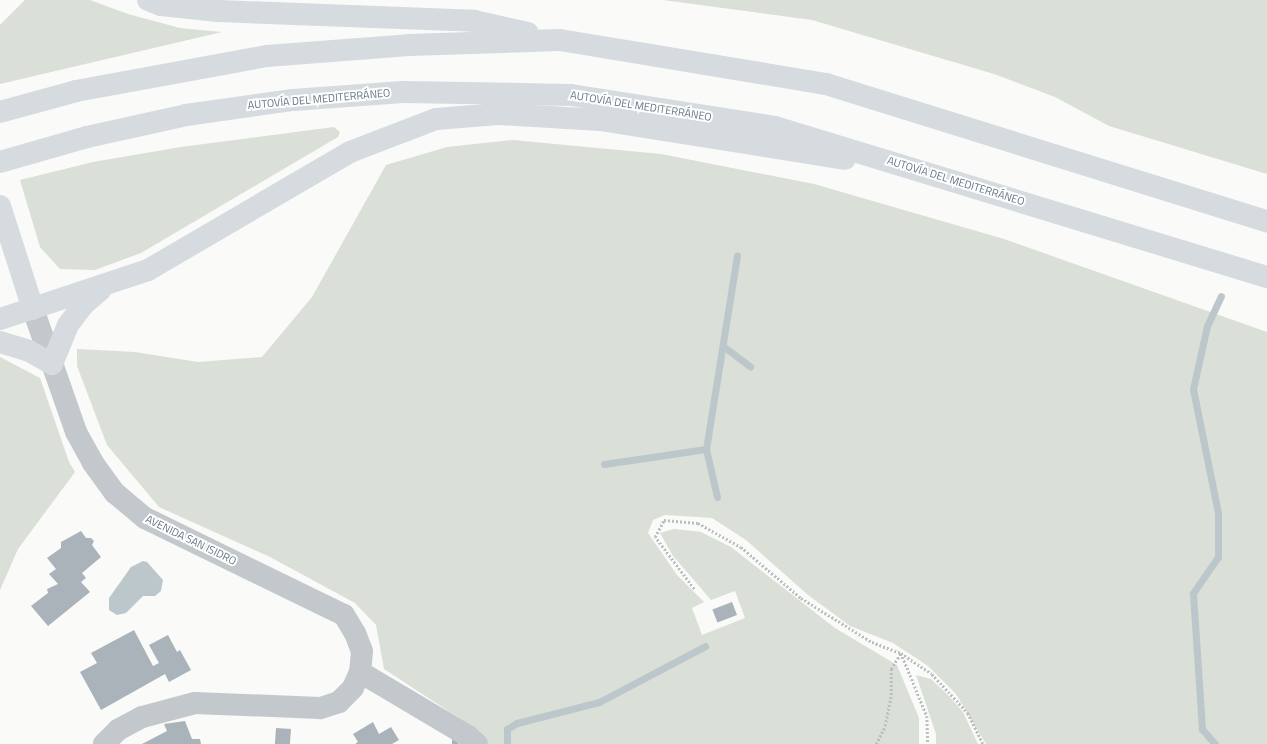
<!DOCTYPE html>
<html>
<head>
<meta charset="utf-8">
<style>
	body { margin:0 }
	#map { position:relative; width:1267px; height:744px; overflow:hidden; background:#fafaf8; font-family:"Titillium Web",sans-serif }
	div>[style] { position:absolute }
	.green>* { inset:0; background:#dadfd7 }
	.water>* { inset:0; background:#bbc7cb }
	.stream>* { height:7px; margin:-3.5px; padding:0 3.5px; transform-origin:3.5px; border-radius:3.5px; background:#bbc7cb }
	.building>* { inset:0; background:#aab3b9; transform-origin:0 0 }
	.path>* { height:2.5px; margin-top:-1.25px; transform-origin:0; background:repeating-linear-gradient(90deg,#bbbfc2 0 2px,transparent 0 4px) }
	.minor>* { height:22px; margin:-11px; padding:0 11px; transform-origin:11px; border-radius:11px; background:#c3c8cc }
	.major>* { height:22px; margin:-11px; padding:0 11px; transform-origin:11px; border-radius:11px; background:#d6dbdf }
	.highway>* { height:22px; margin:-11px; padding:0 11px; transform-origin:11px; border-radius:11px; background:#d6dbdf }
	span { translate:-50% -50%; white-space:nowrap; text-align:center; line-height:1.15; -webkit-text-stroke:4px #fff; paint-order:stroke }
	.street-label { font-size:11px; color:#657683 }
</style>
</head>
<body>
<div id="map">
	<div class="green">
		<i style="clip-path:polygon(25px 0,90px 0,128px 14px,180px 28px,222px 32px,0 84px,0 25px)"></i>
		<i style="clip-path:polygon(663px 0,1267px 0,1267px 174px,1109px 126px,1055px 97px,994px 74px,812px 20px)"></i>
		<i style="clip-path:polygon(334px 127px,340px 132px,338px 137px,141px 253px,95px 270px,60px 269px,40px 247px,20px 180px,93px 162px,181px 147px)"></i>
		<i style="clip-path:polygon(513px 140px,661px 154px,814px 184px,1004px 239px,1267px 332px,1267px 744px,986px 744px,956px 694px,928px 666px,893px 643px,850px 626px,808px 595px,746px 540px,712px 518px,665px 515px,653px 520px,648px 533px,677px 575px,704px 602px,692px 608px,702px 635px,745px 618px,735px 591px,711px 600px,673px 556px,660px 533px,674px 529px,701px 532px,731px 547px,835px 628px,897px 665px,919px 718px,919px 744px,486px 744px,479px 731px,384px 669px,376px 625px,355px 603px,270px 557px,159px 507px,107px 445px,77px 366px,77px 349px,135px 352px,198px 362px,262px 357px,312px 297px,386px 165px,447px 147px)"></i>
		<i style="clip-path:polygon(0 357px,40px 378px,69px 462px,75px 472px,18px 549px,0 590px)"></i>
		<i style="clip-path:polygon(916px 675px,931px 679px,947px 694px,963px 712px,978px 744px,936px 744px,936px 734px)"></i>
	</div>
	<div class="water">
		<i style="clip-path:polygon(143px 561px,147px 562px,163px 580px,161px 591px,155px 596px,143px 596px,126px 613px,117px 615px,109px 610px,109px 598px,131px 567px)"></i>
	</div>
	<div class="stream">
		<i style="left:723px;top:346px;width:34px;rotate:37deg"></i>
		<i style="left:604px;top:464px;width:103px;rotate:-8.4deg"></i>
		<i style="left:717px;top:497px;width:49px;rotate:-102.9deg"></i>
		<i style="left:706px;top:449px;width:196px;rotate:-80.9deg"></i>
		<i style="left:507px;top:744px;width:15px;rotate:-90deg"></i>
		<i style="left:507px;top:729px;width:12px;rotate:-31deg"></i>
		<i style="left:517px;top:723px;width:85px;rotate:-14.4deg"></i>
		<i style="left:599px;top:702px;width:120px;rotate:-27.8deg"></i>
		<i style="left:1215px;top:744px;width:20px;rotate:-131deg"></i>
		<i style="left:1202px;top:729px;width:136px;rotate:-93.8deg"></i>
		<i style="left:1193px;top:593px;width:44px;rotate:-55.2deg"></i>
		<i style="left:1218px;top:557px;width:44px;rotate:-90deg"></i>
		<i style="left:1218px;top:513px;width:126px;rotate:-101.4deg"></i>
		<i style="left:1193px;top:389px;width:65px;rotate:-77.5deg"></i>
		<i style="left:1207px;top:326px;width:33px;rotate:-65deg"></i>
	</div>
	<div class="building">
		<i style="clip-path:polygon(81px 531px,86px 538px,91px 538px,94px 541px,92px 545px,101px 557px,82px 573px,86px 578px,81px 582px,90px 592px,48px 626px,31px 606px,48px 593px,47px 589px,58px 584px,49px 574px,56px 569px,47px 558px,61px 548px,61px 542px)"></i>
		<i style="left:732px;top:602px;width:14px;height:21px;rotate:69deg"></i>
		<i style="clip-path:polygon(134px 630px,153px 666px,159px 663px,149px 645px,168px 635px,177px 652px,180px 650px,191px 670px,169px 682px,165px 674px,101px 710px,80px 672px,97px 663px,91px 653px)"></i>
		<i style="clip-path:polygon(185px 721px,192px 739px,200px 739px,201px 744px,142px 744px,167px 731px,164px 724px)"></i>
		<i style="clip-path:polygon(373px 722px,379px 734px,391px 727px,399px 740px,392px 744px,355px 744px,358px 742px,353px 734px)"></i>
		<i style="left:276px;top:728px;width:15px;height:16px;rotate:4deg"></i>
		<i style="clip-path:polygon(452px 739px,456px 741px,459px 744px,452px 744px)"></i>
	</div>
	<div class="path">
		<i style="left:694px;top:589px;width:65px;rotate:-126.9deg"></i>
		<i style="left:655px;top:537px;width:19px;rotate:-62deg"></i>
		<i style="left:664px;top:520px;width:34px;rotate:5deg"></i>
		<i style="left:698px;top:523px;width:49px;rotate:29.2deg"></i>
		<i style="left:741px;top:547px;width:79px;rotate:40.4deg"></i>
		<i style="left:801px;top:598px;width:84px;rotate:31.8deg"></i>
		<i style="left:872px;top:642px;width:31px;rotate:21deg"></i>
		<i style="left:901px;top:653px;width:68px;rotate:67.6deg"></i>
		<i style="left:927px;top:716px;width:28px;rotate:88deg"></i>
		<i style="left:876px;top:744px;width:20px;rotate:-63deg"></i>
		<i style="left:885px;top:726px;width:32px;rotate:-79deg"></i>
		<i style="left:891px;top:695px;width:26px;rotate:-90deg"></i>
		<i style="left:891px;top:669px;width:19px;rotate:-58deg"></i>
		<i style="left:901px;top:653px;width:37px;rotate:34deg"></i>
		<i style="left:932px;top:674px;width:53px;rotate:47.3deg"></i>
		<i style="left:968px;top:713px;width:34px;rotate:64deg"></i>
	</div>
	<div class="minor">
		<i style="left:33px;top:309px;width:130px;rotate:70.7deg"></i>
		<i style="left:76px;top:432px;width:35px;rotate:61deg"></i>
		<i style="left:93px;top:463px;width:37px;rotate:54deg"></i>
		<i style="left:115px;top:493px;width:39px;rotate:40deg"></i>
		<i style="left:145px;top:518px;width:221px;rotate:26deg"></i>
		<i style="left:344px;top:615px;width:21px;rotate:59deg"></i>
		<i style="left:355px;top:633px;width:19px;rotate:69deg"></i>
		<i style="left:362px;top:651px;width:21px;rotate:95deg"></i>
		<i style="left:360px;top:672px;width:17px;rotate:114deg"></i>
		<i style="left:353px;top:688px;width:20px;rotate:135deg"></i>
		<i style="left:339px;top:702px;width:20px;rotate:162deg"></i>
		<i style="left:320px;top:708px;width:125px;rotate:-177.7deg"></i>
		<i style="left:195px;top:703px;width:55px;rotate:165.2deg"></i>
		<i style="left:142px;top:717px;width:27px;rotate:152deg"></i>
		<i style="left:118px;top:730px;width:20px;rotate:135deg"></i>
		<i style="left:360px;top:672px;width:126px;rotate:30.7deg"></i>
		<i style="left:468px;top:736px;width:12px;rotate:42deg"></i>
	</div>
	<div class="major">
		<i style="left:0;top:206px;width:108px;rotate:72.2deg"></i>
	</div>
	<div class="highway">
		<i style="left:148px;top:0;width:14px;rotate:21deg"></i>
		<i style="left:161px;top:5px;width:57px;rotate:6deg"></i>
		<i style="left:218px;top:11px;width:256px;rotate:2.2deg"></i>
		<i style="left:474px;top:21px;width:55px;rotate:12.5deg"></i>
		<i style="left:0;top:112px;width:79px;rotate:-15.4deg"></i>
		<i style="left:76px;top:91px;width:194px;rotate:-10.4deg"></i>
		<i style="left:267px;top:56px;width:142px;rotate:-4.4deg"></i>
		<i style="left:409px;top:45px;width:151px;rotate:-1.9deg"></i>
		<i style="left:560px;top:40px;width:270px;rotate:9.4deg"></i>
		<i style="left:826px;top:84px;width:462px;rotate:17.3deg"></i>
		<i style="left:0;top:162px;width:91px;rotate:-16deg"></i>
		<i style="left:87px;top:137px;width:101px;rotate:-12.5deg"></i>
		<i style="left:186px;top:115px;width:108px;rotate:-8deg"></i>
		<i style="left:293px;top:100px;width:110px;rotate:-4.2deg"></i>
		<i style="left:403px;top:92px;width:168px;rotate:1deg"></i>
		<i style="left:571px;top:95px;width:206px;rotate:8.9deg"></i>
		<i style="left:775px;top:127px;width:514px;rotate:16.96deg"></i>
		<i style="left:0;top:319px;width:156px;rotate:-18.3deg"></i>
		<i style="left:148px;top:270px;width:234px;rotate:-30.3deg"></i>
		<i style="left:350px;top:152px;width:92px;rotate:-21deg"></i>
		<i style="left:436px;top:119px;width:62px;rotate:-4.6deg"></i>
		<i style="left:498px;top:114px;width:102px;rotate:3.4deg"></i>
		<i style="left:600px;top:120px;width:248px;rotate:9deg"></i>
		<i style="left:0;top:342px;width:30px;rotate:17deg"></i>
		<i style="left:29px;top:351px;width:26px;rotate:29deg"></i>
		<i style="left:52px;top:364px;width:42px;rotate:-67.7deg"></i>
		<i style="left:68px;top:325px;width:25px;rotate:-53deg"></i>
		<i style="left:83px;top:305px;width:23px;rotate:-41deg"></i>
	</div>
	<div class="street-label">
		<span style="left:319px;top:99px;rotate:-5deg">AUTOVÍA DEL MEDITERRÁNEO</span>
		<span style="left:641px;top:106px;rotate:9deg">AUTOVÍA DEL MEDITERRÁNEO</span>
		<span style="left:956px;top:181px;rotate:17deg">AUTOVÍA DEL MEDITERRÁNEO</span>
		<span style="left:191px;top:540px;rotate:26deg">AVENIDA SAN ISIDRO</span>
	</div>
</div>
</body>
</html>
